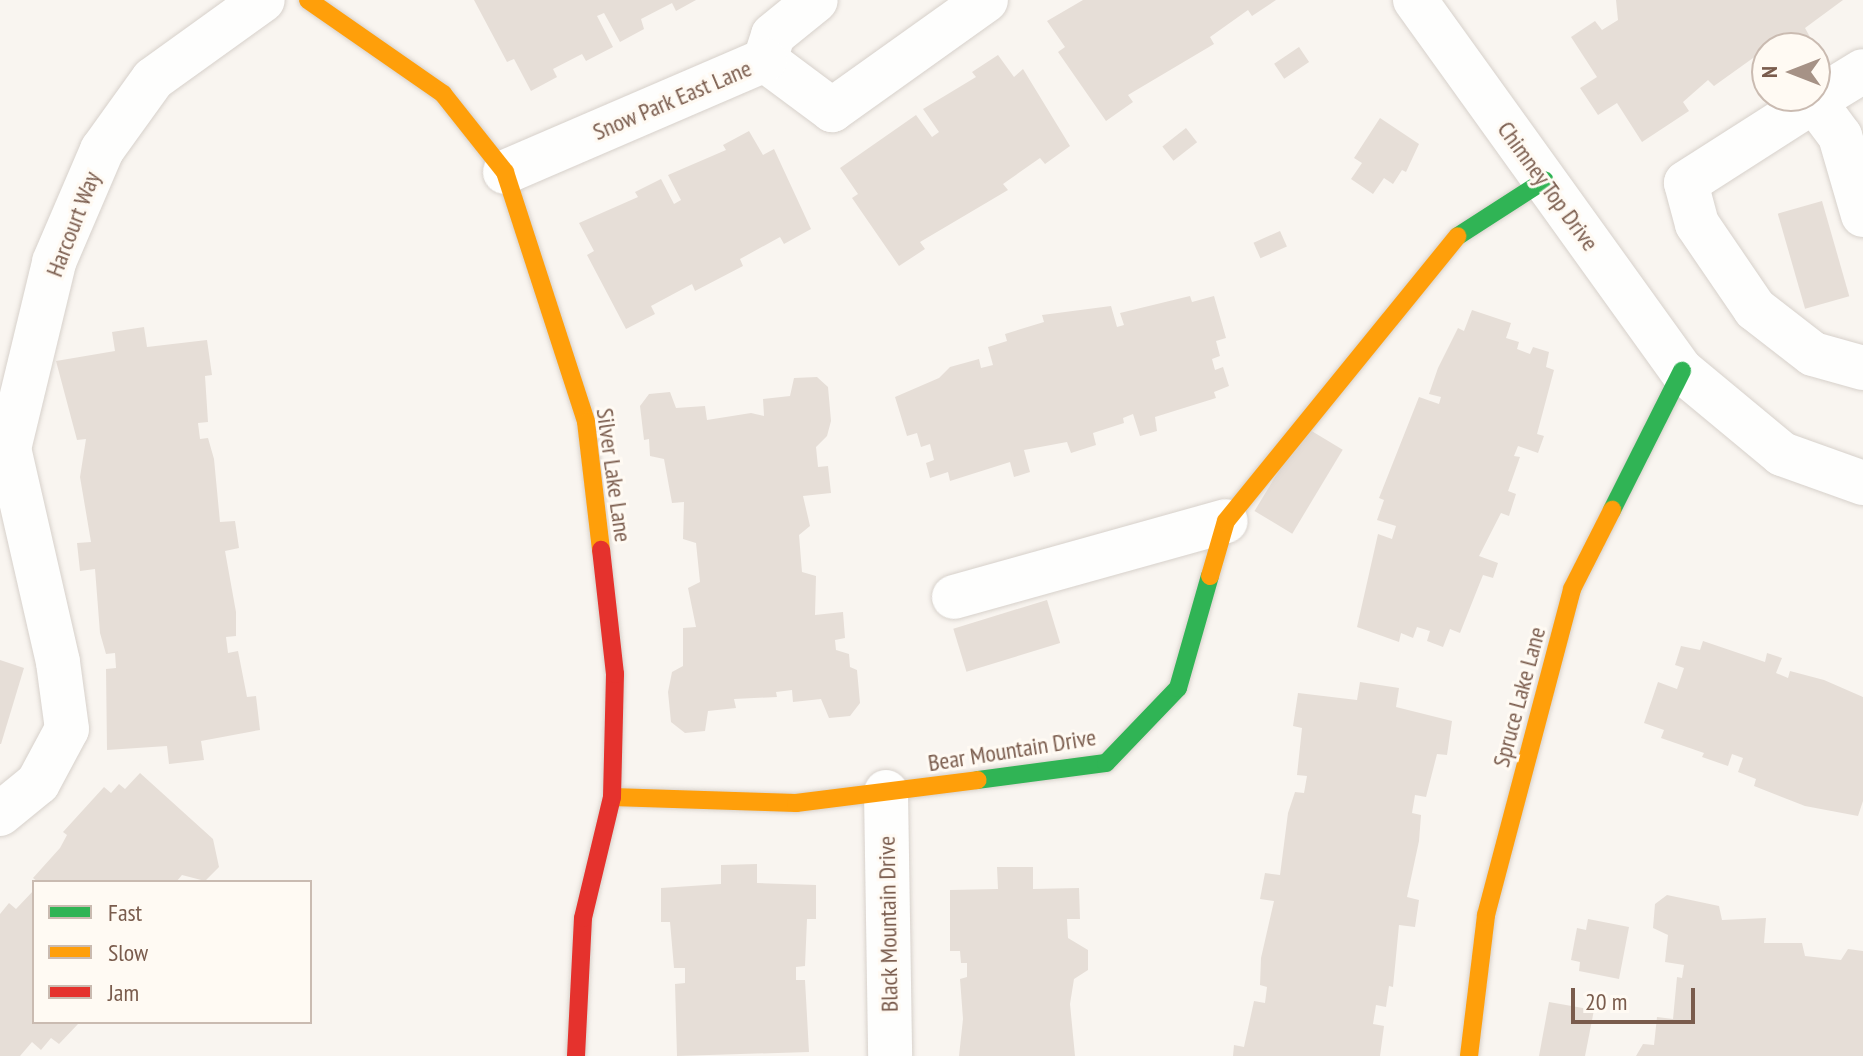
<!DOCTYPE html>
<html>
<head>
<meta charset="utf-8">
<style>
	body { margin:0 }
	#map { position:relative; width:1863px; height:1056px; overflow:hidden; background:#f9f5f0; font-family:"PT Sans Narrow",sans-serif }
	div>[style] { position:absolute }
	.building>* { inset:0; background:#e6ded7; transform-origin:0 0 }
	.roads { filter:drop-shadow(0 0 2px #d7d1cb) drop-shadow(0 0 2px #d7d1cb) }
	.street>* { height:44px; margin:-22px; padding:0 22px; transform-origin:22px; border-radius:22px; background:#fefefd }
	.fast>* { height:18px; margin:-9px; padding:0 9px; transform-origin:9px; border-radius:9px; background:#30b455 }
	.slow>* { height:18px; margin:-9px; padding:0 9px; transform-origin:9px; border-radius:9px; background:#ff9f0a }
	.jam>* { height:18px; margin:-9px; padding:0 9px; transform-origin:9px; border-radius:9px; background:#e5322d }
	span { translate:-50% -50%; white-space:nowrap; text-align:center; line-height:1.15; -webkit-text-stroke:6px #fffaf3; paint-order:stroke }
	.street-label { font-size:24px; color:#7a5c4d }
	.legend { position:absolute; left:32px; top:880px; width:280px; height:144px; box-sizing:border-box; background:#fffaf3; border:2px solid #cabbb1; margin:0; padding:10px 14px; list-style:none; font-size:24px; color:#7a5c4d }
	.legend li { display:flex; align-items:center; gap:16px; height:40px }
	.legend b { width:40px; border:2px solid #cabbb1 }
	.north { position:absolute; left:1751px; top:32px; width:80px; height:80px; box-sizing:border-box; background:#fffaf3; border:2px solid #cabbb1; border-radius:50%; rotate:270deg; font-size:22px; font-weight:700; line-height:32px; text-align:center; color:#7a5c4d }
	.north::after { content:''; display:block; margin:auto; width:28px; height:36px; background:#a69286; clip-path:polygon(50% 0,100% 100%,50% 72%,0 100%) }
	.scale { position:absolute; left:1571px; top:988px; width:124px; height:36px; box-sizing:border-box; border:4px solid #7a5c4d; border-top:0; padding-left:10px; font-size:24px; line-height:28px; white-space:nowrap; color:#7a5c4d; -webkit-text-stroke:6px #fffaf3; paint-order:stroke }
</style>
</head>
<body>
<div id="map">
	<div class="building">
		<i style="clip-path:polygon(474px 0,696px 0,676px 11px,672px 3px,641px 19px,644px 29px,620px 42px,604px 13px,597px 16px,613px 47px,586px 61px,582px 54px,553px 69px,557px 77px,531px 91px,514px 59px,507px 62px)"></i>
		<i style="clip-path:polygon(1083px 0,1276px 0,1252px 16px,1248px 10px,1210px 37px,1214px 44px,1128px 95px,1133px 102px,1106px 121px,1058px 52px,1065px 47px,1047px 21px)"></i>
		<i style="clip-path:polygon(1616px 0,1843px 0,1805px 28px,1815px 46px,1767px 48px,1714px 86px,1708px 80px,1683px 102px,1689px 111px,1642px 142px,1617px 103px,1598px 115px,1580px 88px,1597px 77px,1571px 37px,1595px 21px,1602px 30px,1618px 20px)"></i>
		<i style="left:1299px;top:47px;width:18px;height:30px;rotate:56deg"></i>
		<i style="clip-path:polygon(998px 55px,1014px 77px,1023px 69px,1070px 146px,1045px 164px,1040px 158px,1003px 184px,1008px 190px,920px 242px,925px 249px,899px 266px,852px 198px,858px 194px,840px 168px,916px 115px,932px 137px,939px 132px,923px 109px,976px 77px,972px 72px)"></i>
		<i style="clip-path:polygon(1380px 118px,1419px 144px,1406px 172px,1402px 170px,1393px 184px,1384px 178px,1373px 194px,1351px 179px,1362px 163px,1354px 158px)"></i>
		<i style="left:1186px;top:128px;width:18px;height:30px;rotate:52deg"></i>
		<i style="clip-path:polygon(749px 131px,763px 155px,774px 149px,811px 229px,784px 244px,780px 237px,740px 259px,743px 266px,695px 291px,692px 284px,651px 306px,655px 314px,626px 329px,587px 255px,594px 251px,579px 223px,638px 197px,635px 192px,661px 179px,674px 204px,681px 200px,668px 175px,726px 150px,723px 145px)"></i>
		<i style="left:1822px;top:201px;width:99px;height:46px;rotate:74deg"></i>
		<i style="left:1280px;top:231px;width:17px;height:29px;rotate:66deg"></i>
		<i style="clip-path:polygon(1190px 296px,1192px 302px,1214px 296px,1226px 338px,1216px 341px,1220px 356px,1212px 359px,1215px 370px,1223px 367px,1229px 386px,1214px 392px,1216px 398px,1155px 417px,1157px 431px,1140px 436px,1133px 414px,1123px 418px,1124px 423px,1093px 433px,1096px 445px,1071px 453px,1067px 442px,1024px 450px,1030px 472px,1014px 477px,1010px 462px,950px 481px,948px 472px,930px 478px,926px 463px,934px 460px,930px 444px,921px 447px,917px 433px,907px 436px,895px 397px,939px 378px,950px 367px,979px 359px,981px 368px,993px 365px,988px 347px,1007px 341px,1005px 334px,1044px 322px,1042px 315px,1111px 306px,1117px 327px,1124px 325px,1120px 313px)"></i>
		<i style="clip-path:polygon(1472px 310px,1511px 323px,1506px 338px,1519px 342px,1517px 349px,1530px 354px,1533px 347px,1549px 352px,1546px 367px,1554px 370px,1537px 434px,1544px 436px,1538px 453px,1518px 446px,1514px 456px,1520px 457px,1508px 491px,1516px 494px,1509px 516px,1501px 513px,1479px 556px,1498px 563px,1493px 578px,1483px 575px,1460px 633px,1450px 629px,1443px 647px,1427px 641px,1430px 631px,1417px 627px,1413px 638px,1401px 633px,1399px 642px,1357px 627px,1378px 534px,1392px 539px,1396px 526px,1377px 520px,1384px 500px,1379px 498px,1419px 397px,1439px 404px,1441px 397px,1429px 394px,1438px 368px,1458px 328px,1464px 331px)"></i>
		<i style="clip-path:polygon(144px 327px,147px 347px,207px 340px,212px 375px,205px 376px,208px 422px,198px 423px,200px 439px,208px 438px,214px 459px,220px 522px,235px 521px,239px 548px,225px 551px,236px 612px,236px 636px,226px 637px,228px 653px,238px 651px,247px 697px,256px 696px,260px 730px,201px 741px,204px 760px,169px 764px,167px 746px,107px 750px,106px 669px,116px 668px,115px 653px,106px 654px,100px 633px,95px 569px,80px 571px,77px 543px,91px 542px,80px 477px,86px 439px,77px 440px,56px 361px,115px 351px,112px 332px)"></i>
		<i style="clip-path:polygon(817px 377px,828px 387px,831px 421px,827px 436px,816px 447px,818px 467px,828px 466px,831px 493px,803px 496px,810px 526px,799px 535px,802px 572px,816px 576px,815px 615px,843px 612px,845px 638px,835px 640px,836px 650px,849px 654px,850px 667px,857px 670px,860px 703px,850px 716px,829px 718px,821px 699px,793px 702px,792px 690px,776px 692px,777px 697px,734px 699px,736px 708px,708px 711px,705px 731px,685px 733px,671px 722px,668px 692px,672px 672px,683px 666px,683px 628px,696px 627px,688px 588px,700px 582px,696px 543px,683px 539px,684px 502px,672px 503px,664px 459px,650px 456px,649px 439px,644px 440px,640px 406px,649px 394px,670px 392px,676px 408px,705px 406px,707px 420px,751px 413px,764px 416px,763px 399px,790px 396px,794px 378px)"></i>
		<i style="left:1305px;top:427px;width:44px;height:98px;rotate:31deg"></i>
		<i style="left:1047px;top:600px;width:45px;height:98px;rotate:73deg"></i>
		<i style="clip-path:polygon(1703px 641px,1765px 662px,1767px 653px,1782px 658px,1776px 673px,1788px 678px,1790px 671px,1824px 680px,1863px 697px,1863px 801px,1858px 816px,1805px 806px,1754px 786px,1756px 779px,1738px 772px,1743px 758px,1732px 754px,1728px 766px,1702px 757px,1704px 753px,1661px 738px,1664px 730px,1644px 723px,1658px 682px,1677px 689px,1684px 668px,1675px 665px,1681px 646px,1700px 650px)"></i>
		<i style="clip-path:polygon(0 660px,24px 668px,1px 744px,0 744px)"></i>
		<i style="clip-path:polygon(1360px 682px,1399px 688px,1396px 707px,1452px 721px,1447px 755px,1437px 754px,1426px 797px,1415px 795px,1412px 813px,1421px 815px,1419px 841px,1407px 897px,1419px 900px,1415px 927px,1399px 925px,1393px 987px,1389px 986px,1386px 1007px,1376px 1005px,1373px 1024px,1384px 1026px,1380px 1056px,1233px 1056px,1234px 1045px,1244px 1047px,1254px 1001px,1265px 1003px,1267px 987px,1260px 985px,1261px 958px,1274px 901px,1260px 899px,1265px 873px,1280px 875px,1288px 813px,1295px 792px,1304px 793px,1307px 776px,1297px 775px,1302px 728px,1293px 726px,1298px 693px,1357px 700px)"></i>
		<i style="clip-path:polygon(140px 773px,213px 839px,219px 867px,205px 881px,182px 875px,176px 882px,38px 882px,33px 878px,60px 848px,67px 835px,63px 832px,104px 787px,111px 793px,119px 784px,125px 789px)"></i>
		<i style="clip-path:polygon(757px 864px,757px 883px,816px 885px,816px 919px,807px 919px,805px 966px,796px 967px,796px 980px,805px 980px,809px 1052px,677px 1056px,675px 984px,685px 983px,685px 968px,674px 968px,670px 922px,661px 922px,661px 888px,721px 884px,721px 865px)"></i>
		<i style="clip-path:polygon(997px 867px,1033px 867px,1033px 889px,1079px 888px,1080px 919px,1067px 919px,1068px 938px,1088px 950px,1088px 970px,1074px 979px,1070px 1004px,1075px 1056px,959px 1056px,963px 1019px,960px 979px,967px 977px,967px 963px,961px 963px,960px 951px,950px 951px,950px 890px,998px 889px)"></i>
		<i style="clip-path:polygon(34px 890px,34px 1022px,78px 1024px,59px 1044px,51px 1038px,41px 1050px,32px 1042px,20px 1056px,0 1056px,0 914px,9px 903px,16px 909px)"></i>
		<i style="clip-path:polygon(1667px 895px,1719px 906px,1722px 920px,1766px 918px,1764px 943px,1802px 943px,1805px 956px,1841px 960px,1848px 949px,1863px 951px,1863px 1056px,1636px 1056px,1643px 1044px,1654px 1045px,1657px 1017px,1673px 1019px,1677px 977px,1682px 978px,1684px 965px,1665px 962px,1668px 935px,1653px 928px,1655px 904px)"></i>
		<i style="clip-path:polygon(1588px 919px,1629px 927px,1619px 979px,1579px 971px,1580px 962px,1571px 960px,1577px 928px,1586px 930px)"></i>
		<i style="clip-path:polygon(1549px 1002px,1594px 1010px,1585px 1056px,1539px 1056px)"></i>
	</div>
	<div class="roads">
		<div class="street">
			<i style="left:1415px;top:0;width:457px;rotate:54.3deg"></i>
			<i style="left:1682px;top:371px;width:130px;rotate:39.7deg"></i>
			<i style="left:1782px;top:454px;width:86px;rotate:19.7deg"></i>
			<i style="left:765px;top:60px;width:84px;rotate:36.7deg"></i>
			<i style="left:832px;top:110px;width:189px;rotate:-35.5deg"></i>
			<i style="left:765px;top:60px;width:26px;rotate:-72deg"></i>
			<i style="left:773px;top:35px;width:55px;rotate:-39.1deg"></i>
			<i style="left:1814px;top:101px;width:57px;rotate:-31.5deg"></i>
			<i style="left:505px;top:172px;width:283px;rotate:-23.3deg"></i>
			<i style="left:1863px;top:215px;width:82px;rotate:-106.2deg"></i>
			<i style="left:1840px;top:136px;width:44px;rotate:-126.6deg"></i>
			<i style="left:1814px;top:101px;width:152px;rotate:147.4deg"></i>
			<i style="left:1686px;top:183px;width:42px;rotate:75deg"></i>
			<i style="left:1697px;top:224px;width:103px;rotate:55.7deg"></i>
			<i style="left:1755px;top:309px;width:73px;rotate:37.8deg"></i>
			<i style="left:1813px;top:354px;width:52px;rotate:15.6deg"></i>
			<i style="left:0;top:486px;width:230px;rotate:-76.4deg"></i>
			<i style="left:54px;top:262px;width:122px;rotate:-66.8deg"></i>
			<i style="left:102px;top:150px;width:87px;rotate:-54.3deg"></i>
			<i style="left:153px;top:79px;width:135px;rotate:-35.7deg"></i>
			<i style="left:954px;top:597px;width:282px;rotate:-15.6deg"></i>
			<i style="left:886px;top:792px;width:264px;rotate:89.1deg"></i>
			<i style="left:0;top:814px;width:49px;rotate:-39.2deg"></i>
			<i style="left:38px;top:783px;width:61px;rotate:-61.8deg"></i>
			<i style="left:67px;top:729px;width:68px;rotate:-97.7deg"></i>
			<i style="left:58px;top:662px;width:220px;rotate:-102.9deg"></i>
		</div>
		<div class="fast">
			<i style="left:1458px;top:236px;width:103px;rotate:-32.8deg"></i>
			<i style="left:1612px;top:510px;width:156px;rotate:-63.3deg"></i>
			<i style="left:978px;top:780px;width:129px;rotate:-7.6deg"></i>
			<i style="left:1106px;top:763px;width:104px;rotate:-46.2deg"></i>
			<i style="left:1178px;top:688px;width:116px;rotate:-74.1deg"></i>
		</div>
		<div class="slow">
			<i style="left:308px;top:0;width:165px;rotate:34.8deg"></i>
			<i style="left:443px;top:94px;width:100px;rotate:51.5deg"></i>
			<i style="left:505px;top:172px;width:263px;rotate:72deg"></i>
			<i style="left:586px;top:422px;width:129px;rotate:83.3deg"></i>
			<i style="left:1210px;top:576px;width:57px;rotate:-73.8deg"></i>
			<i style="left:1226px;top:521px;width:367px;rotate:-50.9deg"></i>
			<i style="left:612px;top:797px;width:184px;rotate:1.9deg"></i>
			<i style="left:796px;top:803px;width:183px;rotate:-7.2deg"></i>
			<i style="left:1469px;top:1056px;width:142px;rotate:-83.1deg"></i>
			<i style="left:1486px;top:915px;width:337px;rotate:-75.2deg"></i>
			<i style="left:1572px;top:589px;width:89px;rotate:-63.1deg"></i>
		</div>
		<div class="jam">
			<i style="left:576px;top:1056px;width:138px;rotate:-87.1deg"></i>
			<i style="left:583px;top:918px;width:124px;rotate:-76.5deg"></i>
			<i style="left:612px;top:797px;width:123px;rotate:-88.6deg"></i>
			<i style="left:615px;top:674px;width:125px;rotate:-96.4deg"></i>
		</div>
	</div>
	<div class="street-label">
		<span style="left:672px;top:100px;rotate:-23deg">Snow Park East Lane</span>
		<span style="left:1548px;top:186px;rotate:54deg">Chimney Top Drive</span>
		<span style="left:73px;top:224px;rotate:-69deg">Harcourt Way</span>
		<span style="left:614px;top:475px;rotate:82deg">Silver Lake Lane</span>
		<span style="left:1519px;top:697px;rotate:-75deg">Spruce Lake Lane</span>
		<span style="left:1012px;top:750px;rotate:-9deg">Bear Mountain Drive</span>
		<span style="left:888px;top:924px;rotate:-91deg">Black Mountain Drive</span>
	</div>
	<ul class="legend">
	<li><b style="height:10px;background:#30b455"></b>Fast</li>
	<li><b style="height:10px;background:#ff9f0a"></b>Slow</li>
	<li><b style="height:10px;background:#e5322d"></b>Jam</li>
	</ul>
	<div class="north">N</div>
	<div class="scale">20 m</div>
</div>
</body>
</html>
